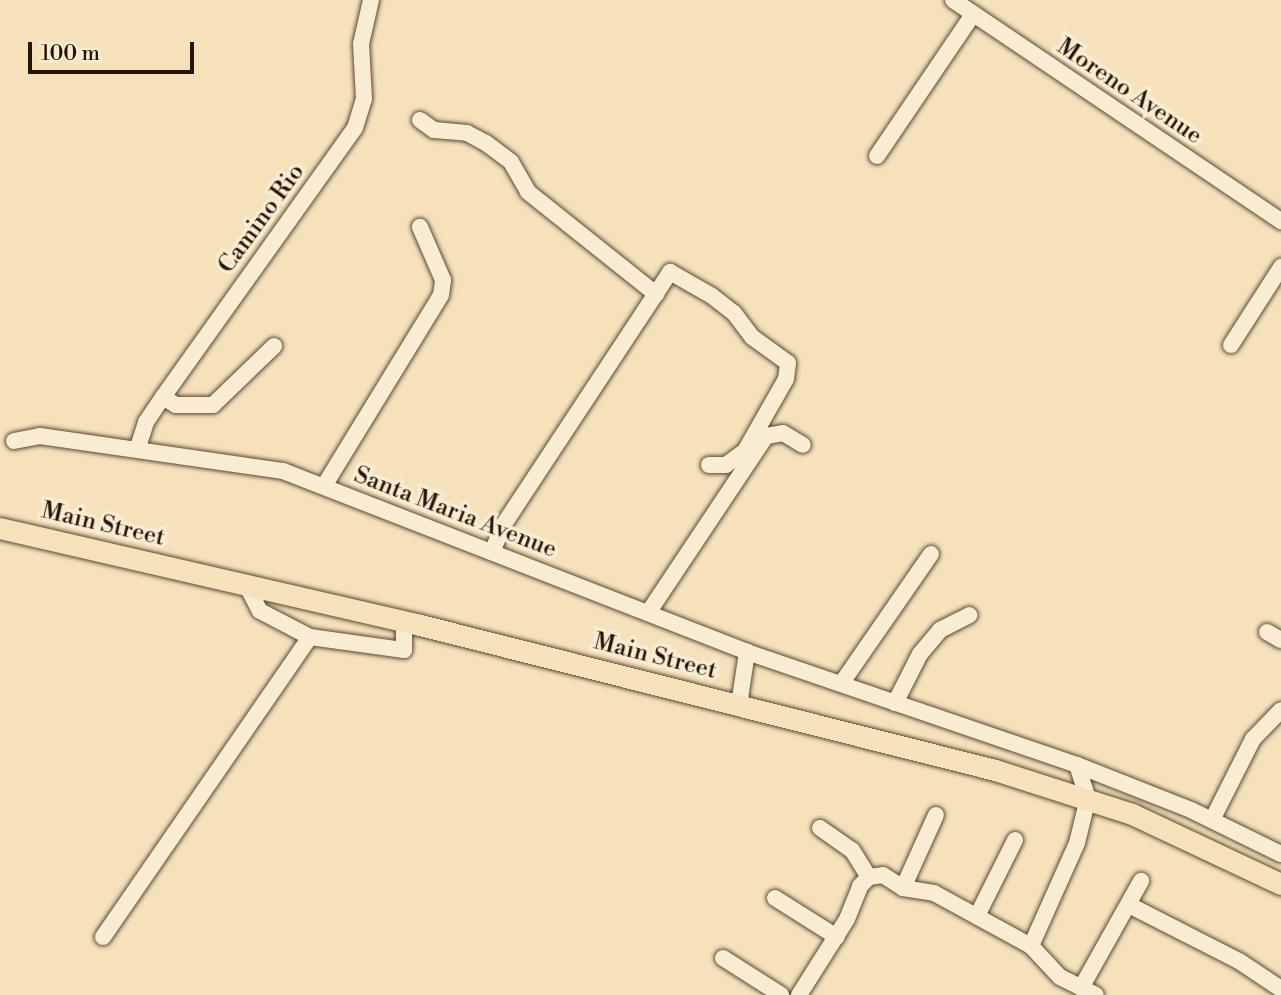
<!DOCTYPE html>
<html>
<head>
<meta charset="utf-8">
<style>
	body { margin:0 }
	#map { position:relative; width:1281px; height:995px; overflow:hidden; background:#f5e2bb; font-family:"Libre Bodoni",serif }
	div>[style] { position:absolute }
	.roads { filter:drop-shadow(0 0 2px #5a4833) drop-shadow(0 0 2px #5a4833) }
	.minor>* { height:16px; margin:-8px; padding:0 8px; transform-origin:8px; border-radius:8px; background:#f8ecd3 }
	.major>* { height:21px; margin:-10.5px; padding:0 10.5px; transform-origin:10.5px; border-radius:10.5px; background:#f5e2bb }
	span { translate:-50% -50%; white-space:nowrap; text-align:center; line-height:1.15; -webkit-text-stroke:7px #f8ecd3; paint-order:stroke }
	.street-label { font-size:24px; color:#261406 }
	.scale { position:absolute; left:28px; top:42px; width:166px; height:32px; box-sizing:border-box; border:4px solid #261406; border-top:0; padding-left:9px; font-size:21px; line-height:24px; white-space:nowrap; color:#261406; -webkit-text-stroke:5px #f8ecd3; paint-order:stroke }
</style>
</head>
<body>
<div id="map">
	<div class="roads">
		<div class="minor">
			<i style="left:953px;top:0;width:396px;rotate:34deg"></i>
			<i style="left:420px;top:120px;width:17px;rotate:36deg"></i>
			<i style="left:434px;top:130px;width:33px;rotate:5deg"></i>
			<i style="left:467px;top:133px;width:21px;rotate:28deg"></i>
			<i style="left:486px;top:143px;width:31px;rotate:37deg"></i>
			<i style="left:511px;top:162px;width:34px;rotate:60deg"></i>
			<i style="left:528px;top:192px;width:164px;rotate:38.6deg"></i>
			<i style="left:877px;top:156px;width:171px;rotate:-55.9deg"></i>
			<i style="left:1231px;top:345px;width:93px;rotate:-57.3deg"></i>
			<i style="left:163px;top:397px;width:15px;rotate:32deg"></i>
			<i style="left:176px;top:405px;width:37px"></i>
			<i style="left:213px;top:405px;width:85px;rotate:-44deg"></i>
			<i style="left:14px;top:441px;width:26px;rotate:-11deg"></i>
			<i style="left:40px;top:436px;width:246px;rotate:8.2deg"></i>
			<i style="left:283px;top:471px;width:498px;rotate:21.3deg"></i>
			<i style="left:747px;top:652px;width:349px;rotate:18.9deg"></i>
			<i style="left:1077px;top:765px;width:35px;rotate:72deg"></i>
			<i style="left:1088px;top:798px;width:46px;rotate:103.7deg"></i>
			<i style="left:1077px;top:843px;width:113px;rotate:114.1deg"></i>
			<i style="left:138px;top:447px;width:26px;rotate:-72deg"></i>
			<i style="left:146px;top:422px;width:30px;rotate:-56deg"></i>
			<i style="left:163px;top:397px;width:330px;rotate:-54.5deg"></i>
			<i style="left:355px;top:128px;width:30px;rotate:-73deg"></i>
			<i style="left:364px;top:99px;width:55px;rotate:-93.1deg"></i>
			<i style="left:361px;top:44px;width:45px;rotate:-77.2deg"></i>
			<i style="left:324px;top:486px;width:224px;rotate:-58.5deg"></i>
			<i style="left:441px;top:295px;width:15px;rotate:-82deg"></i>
			<i style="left:443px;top:280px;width:58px;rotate:-113.5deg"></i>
			<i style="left:492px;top:552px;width:30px;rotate:-67deg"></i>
			<i style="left:504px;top:524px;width:302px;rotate:-56.6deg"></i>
			<i style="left:670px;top:272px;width:48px;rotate:29.7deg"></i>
			<i style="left:712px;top:296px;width:28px;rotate:38deg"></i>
			<i style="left:734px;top:313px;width:30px;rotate:53deg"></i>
			<i style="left:752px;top:337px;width:44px;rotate:35.8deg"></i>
			<i style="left:788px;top:363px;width:16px;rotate:97deg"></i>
			<i style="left:786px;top:379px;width:83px;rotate:119.7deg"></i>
			<i style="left:745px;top:451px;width:24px;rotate:144deg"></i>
			<i style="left:726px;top:465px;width:17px;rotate:180deg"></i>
			<i style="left:246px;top:584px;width:30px;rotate:63deg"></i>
			<i style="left:260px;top:611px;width:56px;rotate:27.5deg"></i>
			<i style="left:310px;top:637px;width:95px;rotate:7.9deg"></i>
			<i style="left:404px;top:650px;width:28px;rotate:-90deg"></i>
			<i style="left:648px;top:613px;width:213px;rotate:-56.3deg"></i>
			<i style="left:766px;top:436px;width:17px;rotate:-10deg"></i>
			<i style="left:783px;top:433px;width:23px;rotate:31deg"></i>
			<i style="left:1267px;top:632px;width:16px;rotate:30deg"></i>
			<i style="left:841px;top:684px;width:158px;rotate:-55.3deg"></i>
			<i style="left:895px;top:703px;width:55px;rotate:-63deg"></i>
			<i style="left:920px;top:654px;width:31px;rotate:-50deg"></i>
			<i style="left:940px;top:630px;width:33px;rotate:-27deg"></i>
			<i style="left:739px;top:705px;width:54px;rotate:-81.4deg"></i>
			<i style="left:1077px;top:765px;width:123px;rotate:21.5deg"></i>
			<i style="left:1191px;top:810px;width:100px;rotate:26.1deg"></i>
			<i style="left:1212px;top:820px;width:91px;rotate:-63.2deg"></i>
			<i style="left:1253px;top:739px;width:40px;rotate:-46deg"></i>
			<i style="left:820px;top:828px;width:39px;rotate:35deg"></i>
			<i style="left:852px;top:850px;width:32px;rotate:58deg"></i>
			<i style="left:903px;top:888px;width:80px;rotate:-65.7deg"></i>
			<i style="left:775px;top:898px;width:73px;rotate:32.2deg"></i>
			<i style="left:1129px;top:905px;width:123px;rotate:27deg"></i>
			<i style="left:1239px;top:961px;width:50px;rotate:33.7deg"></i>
			<i style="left:977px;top:916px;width:85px;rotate:-63.4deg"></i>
			<i style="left:103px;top:937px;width:364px;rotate:-55.4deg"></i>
			<i style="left:723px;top:958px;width:69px;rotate:32.5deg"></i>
			<i style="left:1081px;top:988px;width:123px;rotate:-60.7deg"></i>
			<i style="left:799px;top:995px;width:90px;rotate:-57.7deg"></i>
			<i style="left:847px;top:919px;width:35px;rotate:-68deg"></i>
			<i style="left:860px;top:886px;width:13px;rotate:-45deg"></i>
			<i style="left:869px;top:877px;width:14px;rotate:-8deg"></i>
			<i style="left:883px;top:875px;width:24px;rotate:33deg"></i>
			<i style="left:903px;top:888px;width:31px;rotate:9deg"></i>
			<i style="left:934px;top:893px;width:111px;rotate:28.7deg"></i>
			<i style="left:1031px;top:946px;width:42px;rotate:46.9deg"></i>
			<i style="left:1060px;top:977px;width:40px;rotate:26.6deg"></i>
		</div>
		<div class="major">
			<i style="left:0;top:528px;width:431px;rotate:13deg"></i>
			<i style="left:420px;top:625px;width:593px;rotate:14.15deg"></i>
			<i style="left:995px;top:770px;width:144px;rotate:17.8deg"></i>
			<i style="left:1132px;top:814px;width:165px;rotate:25.2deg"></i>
		</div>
	</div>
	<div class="street-label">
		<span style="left:1129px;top:92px;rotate:34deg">Moreno Avenue</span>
		<span style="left:262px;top:219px;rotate:-54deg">Camino Rio</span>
		<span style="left:455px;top:513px;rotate:21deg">Santa Maria Avenue</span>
		<span style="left:103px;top:525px;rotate:13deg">Main Street</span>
		<span style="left:655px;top:657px;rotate:14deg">Main Street</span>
	</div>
	<div class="scale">100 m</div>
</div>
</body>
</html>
